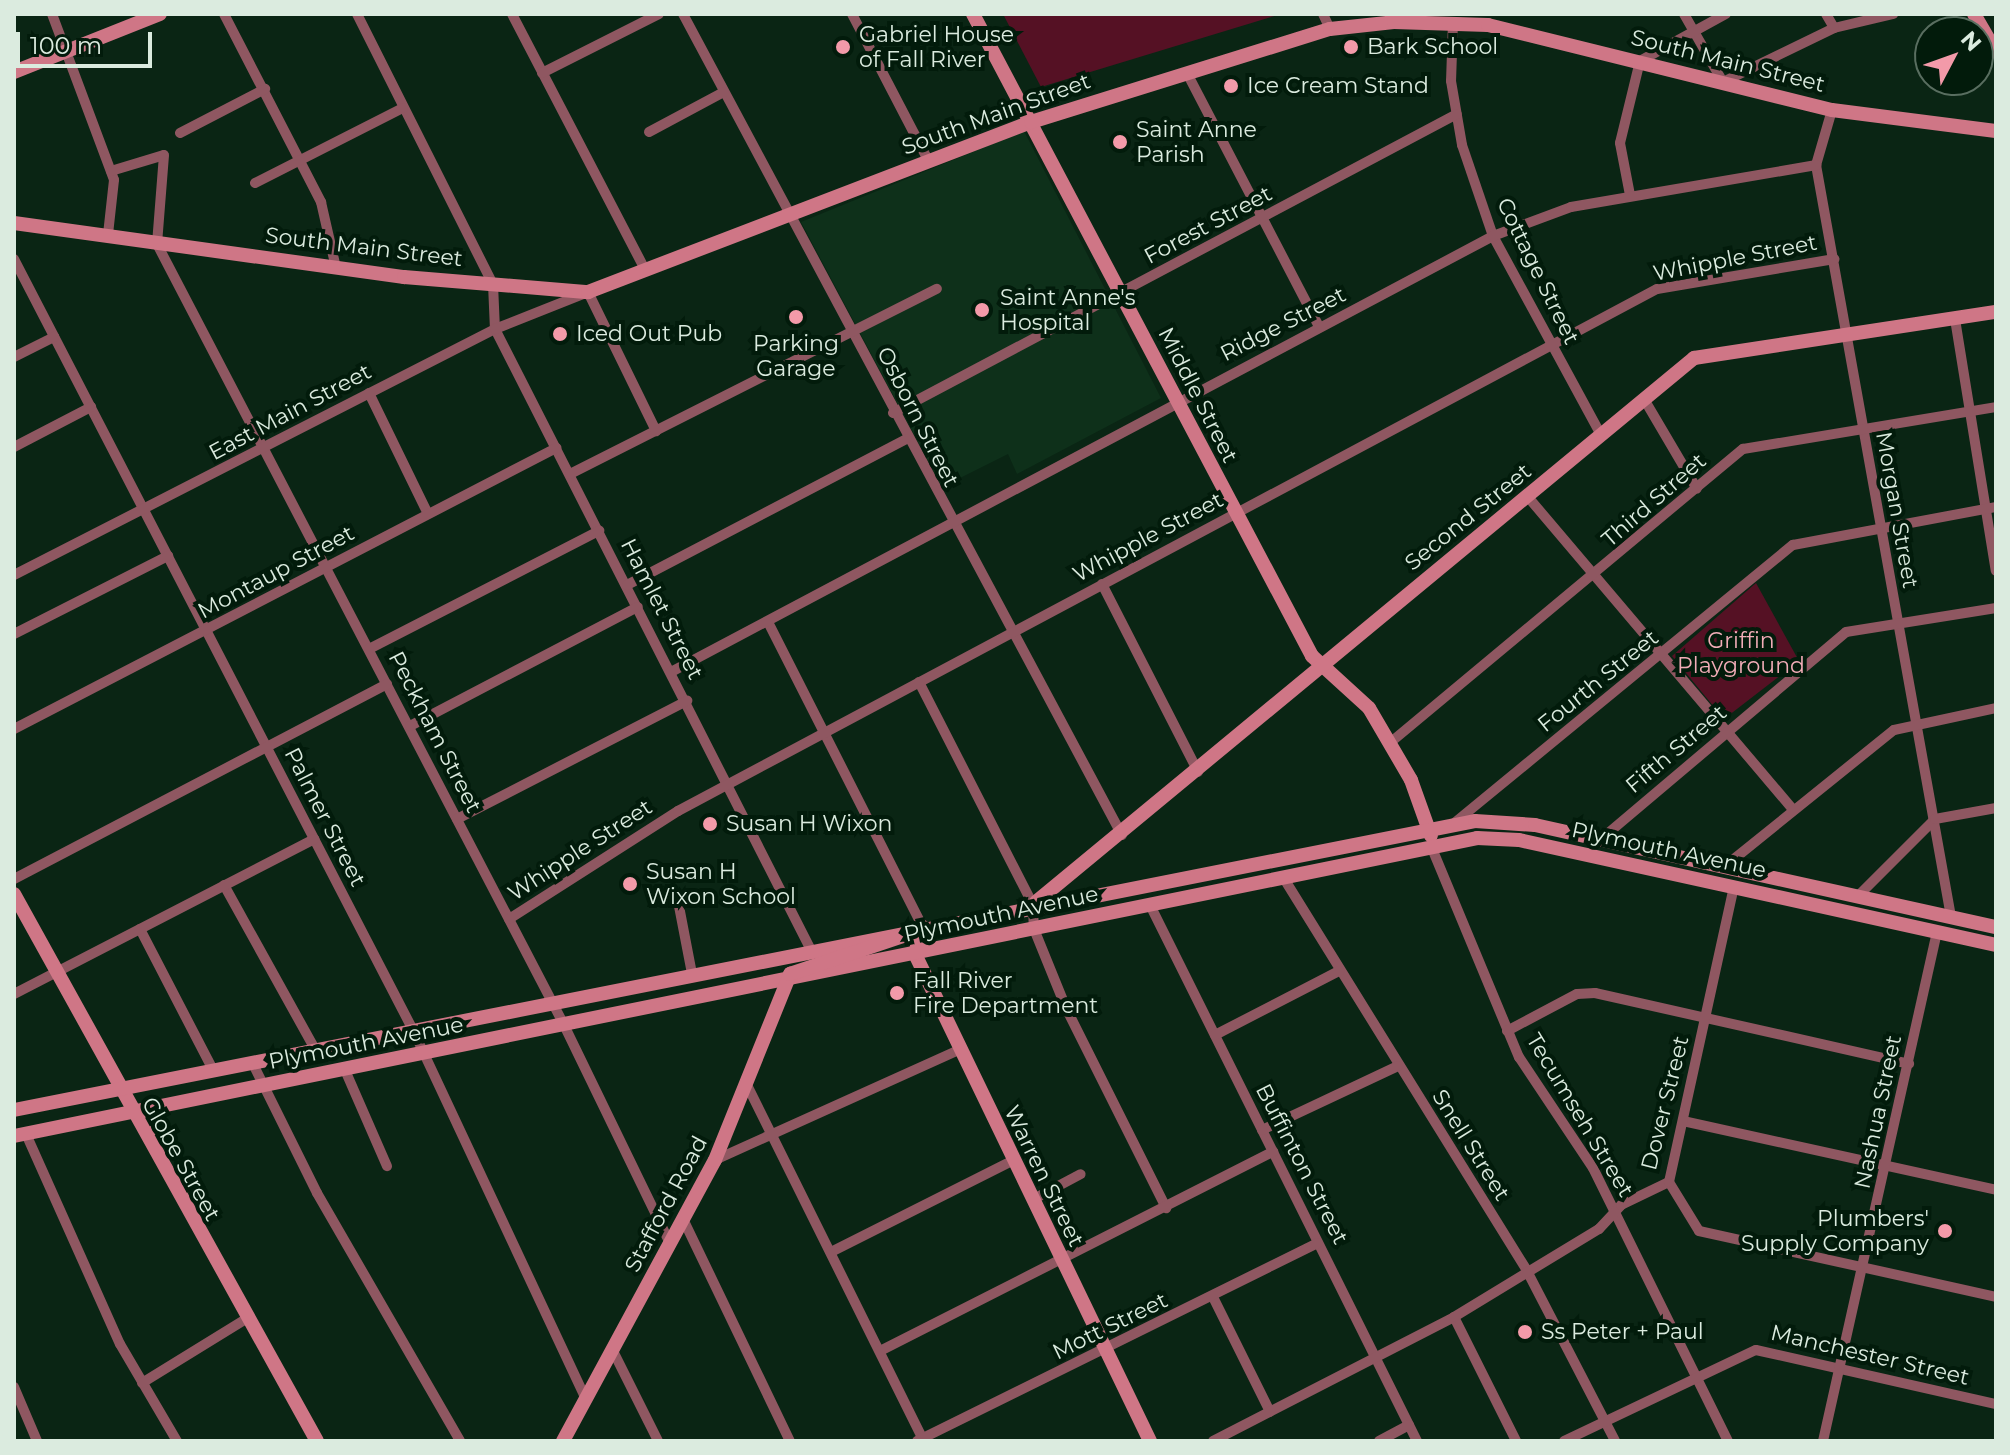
<!DOCTYPE html>
<html>
<head>
<meta charset="utf-8">
<style>
	body { margin:0 }
	#map { position:relative; width:2010px; height:1455px; overflow:hidden; background:#0a2514; font-family:Montserrat,sans-serif }
	div>[style] { position:absolute }
	.built>* { inset:0; background:#0e301a }
	.green>* { inset:0; background:#551124 }
	.street>* { height:10px; margin:-5px; padding:0 5px; transform-origin:5px; border-radius:5px; background:#8f5761 }
	.secondary>* { height:14px; margin:-7px; padding:0 7px; transform-origin:7px; border-radius:7px; background:#cf7686 }
	.dots>* { width:22px; height:22px; translate:-50% -50%; box-sizing:border-box; border:4px solid #021b0b; border-radius:50% }
	span { translate:-50% -50%; white-space:nowrap; text-align:center; line-height:1.15; -webkit-text-stroke:8px #021b0b; paint-order:stroke }
	.poi-label { font-size:22px; color:#dbebdf }
	.left { translate:0 -50%; text-align:left }
	.right { translate:-100% -50%; text-align:right }
	.street-label { font-size:22px; color:#dbebdf }
	.park-label { font-size:22px; color:#f2adb8 }
	.frame { position:absolute; inset:0; border:16px solid #dbebdf; pointer-events:none }
	.north { position:absolute; left:1914px; top:16px; width:80px; height:80px; box-sizing:border-box; background:#021b0b; border:2px solid #596e60; border-radius:50%; rotate:49deg; font-size:22px; font-weight:700; line-height:32px; text-align:center; color:#dbebdf }
	.north::after { content:''; display:block; margin:auto; width:28px; height:36px; background:#f39aa9; clip-path:polygon(50% 0,100% 100%,50% 72%,0 100%) }
	.scale { position:absolute; left:16px; top:32px; width:136px; height:36px; box-sizing:border-box; border:4px solid #dbebdf; border-top:0; padding-left:10px; font-size:24px; line-height:28px; white-space:nowrap; color:#dbebdf; -webkit-text-stroke:6px #021b0b; paint-order:stroke }
</style>
</head>
<body>
<div id="map">
	<div class="built">
		<i style="clip-path:polygon(1024px 131px,1161px 398px,1017px 474px,1008px 454px,942px 487px,801px 222px)"></i>
	</div>
	<div class="green">
		<i style="clip-path:polygon(1003px 14px,1281px 14px,1041px 87px)"></i>
		<i style="clip-path:polygon(1756px 583px,1799px 661px,1724px 719px,1672px 656px)"></i>
	</div>
	<div class="street">
		<i style="left:52px;top:14px;width:177px;rotate:69.5deg"></i>
		<i style="left:114px;top:180px;width:54px;rotate:96.3deg"></i>
		<i style="left:224px;top:14px;width:212px;rotate:62.7deg"></i>
		<i style="left:321px;top:202px;width:68px;rotate:77.2deg"></i>
		<i style="left:357px;top:14px;width:302px;rotate:63.3deg"></i>
		<i style="left:493px;top:284px;width:45px;rotate:87.5deg"></i>
		<i style="left:495px;top:329px;width:697px;rotate:63.03deg"></i>
		<i style="left:512px;top:14px;width:288px;rotate:62.5deg"></i>
		<i style="left:683px;top:14px;width:931px;rotate:61.87deg"></i>
		<i style="left:852px;top:14px;width:165px;rotate:62.5deg"></i>
		<i style="left:1323px;top:14px;width:17px;rotate:65deg"></i>
		<i style="left:1684px;top:14px;width:78px;rotate:60.2deg"></i>
		<i style="left:1723px;top:82px;width:123px;rotate:-25.9deg"></i>
		<i style="left:1834px;top:28px;width:61px;rotate:-13.3deg"></i>
		<i style="left:1826px;top:14px;width:16px;rotate:60deg"></i>
		<i style="left:1453px;top:22px;width:59px;rotate:91.9deg"></i>
		<i style="left:1451px;top:81px;width:65px;rotate:80.2deg"></i>
		<i style="left:1462px;top:145px;width:96px;rotate:71.2deg"></i>
		<i style="left:1493px;top:236px;width:226px;rotate:61.5deg"></i>
		<i style="left:542px;top:73px;width:131px;rotate:-26.8deg"></i>
		<i style="left:1188px;top:75px;width:284px;rotate:62.5deg"></i>
		<i style="left:1832px;top:110px;width:57px;rotate:106.2deg"></i>
		<i style="left:1816px;top:165px;width:764px;rotate:79.82deg"></i>
		<i style="left:649px;top:132px;width:85px;rotate:-28.1deg"></i>
		<i style="left:180px;top:133px;width:96px;rotate:-27.4deg"></i>
		<i style="left:111px;top:171px;width:55px;rotate:-16.8deg"></i>
		<i style="left:164px;top:155px;width:89px;rotate:94.5deg"></i>
		<i style="left:157px;top:244px;width:881px;rotate:62.47deg"></i>
		<i style="left:564px;top:1025px;width:242px;rotate:64.1deg"></i>
		<i style="left:255px;top:183px;width:166px;rotate:-26.9deg"></i>
		<i style="left:1630px;top:195px;width:53px;rotate:-100.9deg"></i>
		<i style="left:1620px;top:143px;width:84px;rotate:-76.3deg"></i>
		<i style="left:1640px;top:61px;width:98px;rotate:-28.7deg"></i>
		<i style="left:14px;top:259px;width:868px;rotate:62.64deg"></i>
		<i style="left:413px;top:1030px;width:408px;rotate:64.9deg"></i>
		<i style="left:1955px;top:319px;width:255px;rotate:80.8deg"></i>
		<i style="left:14px;top:357px;width:45px;rotate:-26.6deg"></i>
		<i style="left:369px;top:393px;width:132px;rotate:64deg"></i>
		<i style="left:1644px;top:399px;width:104px;rotate:59.5deg"></i>
		<i style="left:893px;top:413px;width:638px;rotate:-27.93deg"></i>
		<i style="left:14px;top:447px;width:87px;rotate:-27.5deg"></i>
		<i style="left:570px;top:474px;width:411px;rotate:-26.8deg"></i>
		<i style="left:1528px;top:497px;width:410px;rotate:49.7deg"></i>
		<i style="left:14px;top:575px;width:540px;rotate:-27.09deg"></i>
		<i style="left:495px;top:329px;width:100px;rotate:-21.7deg"></i>
		<i style="left:588px;top:292px;width:155px;rotate:63.9deg"></i>
		<i style="left:1102px;top:584px;width:211px;rotate:62.9deg"></i>
		<i style="left:627px;top:585px;width:315px;rotate:-27.6deg"></i>
		<i style="left:768px;top:622px;width:342px;rotate:63.1deg"></i>
		<i style="left:14px;top:634px;width:173px;rotate:-26.9deg"></i>
		<i style="left:369px;top:649px;width:259px;rotate:-27.2deg"></i>
		<i style="left:671px;top:672px;width:930px;rotate:-27.94deg"></i>
		<i style="left:1493px;top:236px;width:83px;rotate:-20.4deg"></i>
		<i style="left:1571px;top:207px;width:249px;rotate:-9.7deg"></i>
		<i style="left:919px;top:682px;width:250px;rotate:62.9deg"></i>
		<i style="left:1033px;top:905px;width:24px;rotate:88deg"></i>
		<i style="left:1034px;top:929px;width:85px;rotate:67.9deg"></i>
		<i style="left:1066px;top:1008px;width:224px;rotate:63.4deg"></i>
		<i style="left:410px;top:726px;width:257px;rotate:-27.6deg"></i>
		<i style="left:14px;top:729px;width:611px;rotate:-27.4deg"></i>
		<i style="left:1391px;top:742px;width:458px;rotate:-39.8deg"></i>
		<i style="left:1743px;top:449px;width:256px;rotate:-9.4deg"></i>
		<i style="left:457px;top:819px;width:259px;rotate:-27.2deg"></i>
		<i style="left:1453px;top:824px;width:440px;rotate:-39.4deg"></i>
		<i style="left:1793px;top:545px;width:207px;rotate:-10.6deg"></i>
		<i style="left:1600px;top:840px;width:322px;rotate:-40.2deg"></i>
		<i style="left:1846px;top:632px;width:152px;rotate:-9.1deg"></i>
		<i style="left:1431px;top:846px;width:229px;rotate:67.4deg"></i>
		<i style="left:1519px;top:1057px;width:133px;rotate:56.3deg"></i>
		<i style="left:1593px;top:1168px;width:305px;rotate:63.7deg"></i>
		<i style="left:1724px;top:867px;width:218px;rotate:-38.9deg"></i>
		<i style="left:1894px;top:730px;width:104px;rotate:-12.2deg"></i>
		<i style="left:1283px;top:877px;width:463px;rotate:58.2deg"></i>
		<i style="left:1527px;top:1271px;width:191px;rotate:62.6deg"></i>
		<i style="left:14px;top:879px;width:421px;rotate:-27.6deg"></i>
		<i style="left:224px;top:885px;width:188px;rotate:61deg"></i>
		<i style="left:1857px;top:897px;width:110px;rotate:-45deg"></i>
		<i style="left:1935px;top:819px;width:62px;rotate:-10.2deg"></i>
		<i style="left:678px;top:901px;width:74px;rotate:79.1deg"></i>
		<i style="left:1150px;top:905px;width:599px;rotate:63.52deg"></i>
		<i style="left:509px;top:919px;width:201px;rotate:-32.6deg"></i>
		<i style="left:678px;top:811px;width:1109px;rotate:-28.07deg"></i>
		<i style="left:1657px;top:289px;width:180px;rotate:-9.6deg"></i>
		<i style="left:140px;top:929px;width:159px;rotate:62.6deg"></i>
		<i style="left:14px;top:994px;width:338px;rotate:-27.3deg"></i>
		<i style="left:1507px;top:1031px;width:79px;rotate:-27.9deg"></i>
		<i style="left:1577px;top:994px;width:18px;rotate:-3deg"></i>
		<i style="left:1595px;top:993px;width:322px;rotate:12.7deg"></i>
		<i style="left:1215px;top:1035px;width:140px;rotate:-27.3deg"></i>
		<i style="left:252px;top:1062px;width:146px;rotate:63.6deg"></i>
		<i style="left:317px;top:1193px;width:286px;rotate:60deg"></i>
		<i style="left:345px;top:1070px;width:105px;rotate:66.4deg"></i>
		<i style="left:748px;top:1087px;width:395px;rotate:63.6deg"></i>
		<i style="left:1683px;top:1121px;width:321px;rotate:12.4deg"></i>
		<i style="left:1262px;top:1130px;width:150px;rotate:-25.2deg"></i>
		<i style="left:26px;top:1134px;width:230px;rotate:65.9deg"></i>
		<i style="left:120px;top:1344px;width:113px;rotate:59.6deg"></i>
		<i style="left:715px;top:1160px;width:268px;rotate:-24.3deg"></i>
		<i style="left:1669px;top:1182px;width:57px;rotate:58.5deg"></i>
		<i style="left:1699px;top:1231px;width:304px;rotate:12.5deg"></i>
		<i style="left:1032px;top:1200px;width:55px;rotate:-28deg"></i>
		<i style="left:683px;top:1219px;width:246px;rotate:64.3deg"></i>
		<i style="left:831px;top:1252px;width:203px;rotate:-26.7deg"></i>
		<i style="left:1213px;top:1297px;width:128px;rotate:63.6deg"></i>
		<i style="left:1454px;top:1317px;width:139px;rotate:63.4deg"></i>
		<i style="left:880px;top:1351px;width:441px;rotate:-26.9deg"></i>
		<i style="left:614px;top:1353px;width:98px;rotate:63.4deg"></i>
		<i style="left:142px;top:1383px;width:122px;rotate:-31.6deg"></i>
		<i style="left:14px;top:1387px;width:59px;rotate:66.9deg"></i>
		<i style="left:917px;top:1441px;width:447px;rotate:-26.3deg"></i>
		<i style="left:1213px;top:1441px;width:271px;rotate:-27.2deg"></i>
		<i style="left:1454px;top:1317px;width:170px;rotate:-31.3deg"></i>
		<i style="left:1599px;top:1229px;width:33px;rotate:-47deg"></i>
		<i style="left:1621px;top:1205px;width:53px;rotate:-25.6deg"></i>
		<i style="left:1669px;top:1182px;width:302px;rotate:-77.6deg"></i>
		<i style="left:1379px;top:1441px;width:34px;rotate:-28deg"></i>
		<i style="left:1564px;top:1441px;width:212px;rotate:-25.4deg"></i>
		<i style="left:1756px;top:1350px;width:246px;rotate:12.7deg"></i>
		<i style="left:1823px;top:1441px;width:522px;rotate:-77.38deg"></i>
	</div>
	<div class="secondary">
		<i style="left:973px;top:14px;width:726px;rotate:62.16deg"></i>
		<i style="left:1312px;top:656px;width:77px;rotate:42.4deg"></i>
		<i style="left:1369px;top:708px;width:83px;rotate:59.7deg"></i>
		<i style="left:1411px;top:780px;width:59px;rotate:70.3deg"></i>
		<i style="left:1974px;top:14px;width:44px;rotate:59.9deg"></i>
		<i style="left:14px;top:72px;width:157px;rotate:-21.7deg"></i>
		<i style="left:14px;top:223px;width:394px;rotate:7.9deg"></i>
		<i style="left:404px;top:277px;width:185px;rotate:4.7deg"></i>
		<i style="left:588px;top:292px;width:474px;rotate:-21deg"></i>
		<i style="left:1031px;top:122px;width:313px;rotate:-17.3deg"></i>
		<i style="left:1330px;top:29px;width:64px;rotate:-6.2deg"></i>
		<i style="left:1394px;top:22px;width:94px;rotate:1.8deg"></i>
		<i style="left:1488px;top:25px;width:354px;rotate:13.9deg"></i>
		<i style="left:1832px;top:110px;width:165px;rotate:7.3deg"></i>
		<i style="left:14px;top:894px;width:625px;rotate:61.02deg"></i>
		<i style="left:1036px;top:902px;width:854px;rotate:-39.58deg"></i>
		<i style="left:1694px;top:358px;width:305px;rotate:-8.7deg"></i>
		<i style="left:923px;top:927px;width:28px;rotate:107deg"></i>
		<i style="left:915px;top:954px;width:541px;rotate:64.24deg"></i>
		<i style="left:14px;top:1110px;width:1489px;rotate:-11.19deg"></i>
		<i style="left:1475px;top:821px;width:60px;rotate:3.8deg"></i>
		<i style="left:1535px;top:825px;width:472px;rotate:12.5deg"></i>
		<i style="left:14px;top:1136px;width:1493px;rotate:-11.51deg"></i>
		<i style="left:1477px;top:838px;width:42px;rotate:2.7deg"></i>
		<i style="left:1519px;top:840px;width:488px;rotate:12.4deg"></i>
		<i style="left:563px;top:1441px;width:319px;rotate:-61.6deg"></i>
		<i style="left:715px;top:1160px;width:201px;rotate:-68deg"></i>
		<i style="left:790px;top:974px;width:126px;rotate:-18.6deg"></i>
	</div>
	<div class="dots">
		<i style="left:843px;top:47px;background:#f39aa9"></i>
		<i style="left:1351px;top:47px;background:#f39aa9"></i>
		<i style="left:1231px;top:86px;background:#f39aa9"></i>
		<i style="left:1120px;top:142px;background:#f39aa9"></i>
		<i style="left:982px;top:310px;background:#f39aa9"></i>
		<i style="left:796px;top:317px;background:#f39aa9"></i>
		<i style="left:560px;top:334px;background:#f39aa9"></i>
		<i style="left:710px;top:824px;background:#f39aa9"></i>
		<i style="left:630px;top:884px;background:#f39aa9"></i>
		<i style="left:897px;top:993px;background:#f39aa9"></i>
		<i style="left:1945px;top:1231px;background:#f39aa9"></i>
		<i style="left:1525px;top:1332px;background:#f39aa9"></i>
	</div>
	<div class="poi-label">
		<span class="left" style="left:859px;top:47px">Gabriel House<br>of Fall River</span>
		<span class="left" style="left:1367px;top:47px">Bark School</span>
		<span class="left" style="left:1247px;top:86px">Ice Cream Stand</span>
		<span class="left" style="left:1136px;top:142px">Saint Anne<br>Parish</span>
		<span class="left" style="left:1000px;top:310px">Saint Anne's<br>Hospital</span>
		<span class="left" style="left:576px;top:334px">Iced Out Pub</span>
		<span style="left:796px;top:356px">Parking<br>Garage</span>
		<span class="left" style="left:726px;top:824px">Susan H Wixon</span>
		<span class="left" style="left:646px;top:884px">Susan H<br>Wixon School</span>
		<span class="left" style="left:913px;top:993px">Fall River<br>Fire Department</span>
		<span class="right" style="left:1929px;top:1231px">Plumbers'<br>Supply Company</span>
		<span class="left" style="left:1541px;top:1332px">Ss Peter + Paul</span>
	</div>
	<div class="street-label">
		<span style="left:1728px;top:61px;rotate:14deg">South Main Street</span>
		<span style="left:996px;top:114px;rotate:-20deg">South Main Street</span>
		<span style="left:1208px;top:225px;rotate:-28deg">Forest Street</span>
		<span style="left:364px;top:247px;rotate:7deg">South Main Street</span>
		<span style="left:1735px;top:258px;rotate:-11deg">Whipple Street</span>
		<span style="left:1538px;top:271px;rotate:64deg">Cottage Street</span>
		<span style="left:1283px;top:324px;rotate:-27deg">Ridge Street</span>
		<span style="left:1198px;top:395px;rotate:63deg">Middle Street</span>
		<span style="left:290px;top:412px;rotate:-28deg">East Main Street</span>
		<span style="left:918px;top:417px;rotate:63deg">Osborn Street</span>
		<span style="left:1654px;top:500px;rotate:-41deg">Third Street</span>
		<span style="left:1897px;top:510px;rotate:80deg">Morgan Street</span>
		<span style="left:1468px;top:517px;rotate:-39deg">Second Street</span>
		<span style="left:1148px;top:537px;rotate:-28deg">Whipple Street</span>
		<span style="left:276px;top:572px;rotate:-28deg">Montaup Street</span>
		<span style="left:662px;top:609px;rotate:63deg">Hamlet Street</span>
		<span style="left:1598px;top:681px;rotate:-39deg">Fourth Street</span>
		<span style="left:435px;top:732px;rotate:63deg">Peckham Street</span>
		<span style="left:1676px;top:749px;rotate:-40deg">Fifth Street</span>
		<span style="left:325px;top:817px;rotate:63deg">Palmer Street</span>
		<span style="left:580px;top:850px;rotate:-33deg">Whipple Street</span>
		<span style="left:1669px;top:850px;rotate:12deg">Plymouth Avenue</span>
		<span style="left:1001px;top:914px;rotate:-12deg">Plymouth Avenue</span>
		<span style="left:366px;top:1043px;rotate:-11deg">Plymouth Avenue</span>
		<span style="left:1665px;top:1103px;rotate:-76deg">Dover Street</span>
		<span style="left:1878px;top:1112px;rotate:-78deg">Nashua Street</span>
		<span style="left:1580px;top:1115px;rotate:59deg">Tecumseh Street</span>
		<span style="left:1471px;top:1145px;rotate:58deg">Snell Street</span>
		<span style="left:181px;top:1159px;rotate:61deg">Globe Street</span>
		<span style="left:1302px;top:1164px;rotate:63deg">Buffinton Street</span>
		<span style="left:1044px;top:1176px;rotate:64deg">Warren Street</span>
		<span style="left:666px;top:1204px;rotate:-62deg">Stafford Road</span>
		<span style="left:1110px;top:1326px;rotate:-26deg">Mott Street</span>
		<span style="left:1870px;top:1355px;rotate:13deg">Manchester Street</span>
	</div>
	<div class="park-label">
		<span style="left:1741px;top:653px">Griffin<br>Playground</span>
	</div>
	<div class="frame"></div>
	<div class="north">N</div>
	<div class="scale">100 m</div>
</div>
</body>
</html>
